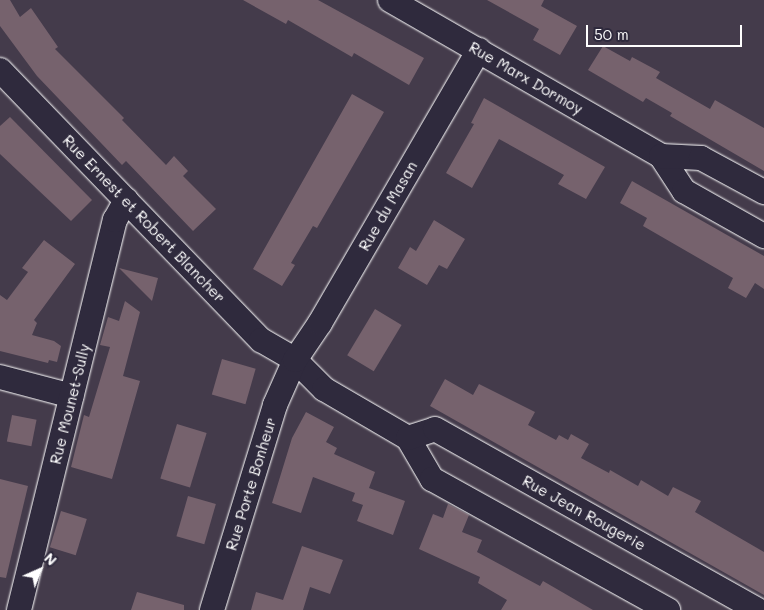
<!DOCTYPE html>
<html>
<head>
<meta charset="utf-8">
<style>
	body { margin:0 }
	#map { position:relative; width:764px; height:610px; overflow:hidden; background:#443b4b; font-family:Mali,sans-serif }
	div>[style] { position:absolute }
	.building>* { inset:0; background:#76626d; transform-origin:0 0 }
	.roads { filter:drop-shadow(0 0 1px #fff) drop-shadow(0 0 1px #fff) }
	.minor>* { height:24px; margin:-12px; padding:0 12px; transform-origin:12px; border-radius:12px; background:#2f2a3d }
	span { translate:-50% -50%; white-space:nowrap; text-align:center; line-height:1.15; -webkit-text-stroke:4px #2f2a3d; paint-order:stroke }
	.street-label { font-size:15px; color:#fff }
	.north { position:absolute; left:15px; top:545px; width:50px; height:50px; -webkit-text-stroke:4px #2f2a3d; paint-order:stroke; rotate:44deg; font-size:14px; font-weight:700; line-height:20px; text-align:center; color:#fff }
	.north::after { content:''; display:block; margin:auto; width:18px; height:22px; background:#fff; clip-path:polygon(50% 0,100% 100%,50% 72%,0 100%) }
	.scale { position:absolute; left:586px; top:25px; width:156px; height:22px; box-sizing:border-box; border:2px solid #fff; border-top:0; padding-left:6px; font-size:15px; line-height:18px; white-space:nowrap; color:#fff; -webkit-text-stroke:4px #2f2a3d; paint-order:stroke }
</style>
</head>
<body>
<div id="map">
	<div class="building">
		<i style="clip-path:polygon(0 0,10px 0,20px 17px,31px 8px,58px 47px,55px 49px,124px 118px,122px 120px,166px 165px,174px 156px,188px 171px,183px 176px,216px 209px,193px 231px,126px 161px,122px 165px,37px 76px,0 26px)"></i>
		<i style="clip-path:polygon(243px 0,318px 0,424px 58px,409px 85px,354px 53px,352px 57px,288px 20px,286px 24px)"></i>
		<i style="clip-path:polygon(487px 0,544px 0,541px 6px,577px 26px,560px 55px,533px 40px,539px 29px)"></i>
		<i style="clip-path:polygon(603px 46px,630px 61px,632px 57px,660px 72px,656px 78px,710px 109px,715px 100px,764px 128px,764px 171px,670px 116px,672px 113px,646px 98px,643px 102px,588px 70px)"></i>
		<i style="clip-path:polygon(352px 94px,384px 112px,317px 228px,313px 226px,291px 263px,295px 265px,282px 286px,253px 269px)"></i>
		<i style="clip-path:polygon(484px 98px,605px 167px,586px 199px,558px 184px,564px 175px,499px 139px,472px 188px,446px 173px,474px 124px,471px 123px)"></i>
		<i style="clip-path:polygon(10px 117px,92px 200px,71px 221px,0 154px,0 126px)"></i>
		<i style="clip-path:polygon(632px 181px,764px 256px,764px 289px,755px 283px,746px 298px,728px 288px,733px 278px,643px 226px,647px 218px,620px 203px)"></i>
		<i style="clip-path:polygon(434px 220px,465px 239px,447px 269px,439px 265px,427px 285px,398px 268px,410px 247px,416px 251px)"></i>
		<i style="clip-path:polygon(44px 240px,75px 264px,34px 320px,37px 323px,32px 335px,54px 341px,61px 346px,57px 362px,49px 360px,48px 363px,0 351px,0 295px,7px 300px,28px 272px,22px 268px)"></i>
		<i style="clip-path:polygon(119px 268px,158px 278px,152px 301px)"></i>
		<i style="clip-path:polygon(125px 301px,140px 312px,123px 376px,140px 381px,112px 479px,71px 467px,84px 415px,89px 417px,110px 347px,100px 345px,108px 317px,119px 321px)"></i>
		<i style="left:375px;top:309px;width:31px;height:54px;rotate:31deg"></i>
		<i style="left:222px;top:359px;width:35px;height:37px;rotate:16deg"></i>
		<i style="clip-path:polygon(445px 379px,473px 395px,479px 384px,535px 412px,528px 425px,556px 440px,559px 435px,568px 440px,571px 434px,589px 444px,581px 458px,609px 473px,610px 470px,638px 486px,641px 480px,668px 496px,673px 487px,701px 501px,695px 512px,764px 552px,764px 595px,430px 406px)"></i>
		<i style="clip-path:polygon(306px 412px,334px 427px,326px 442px,337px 448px,334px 454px,375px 472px,369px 488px,405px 501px,393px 535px,357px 521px,363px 505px,352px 501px,355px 493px,313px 477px,301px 513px,272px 503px,292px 438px)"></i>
		<i style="left:12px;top:415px;width:25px;height:27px;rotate:11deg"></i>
		<i style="left:177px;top:424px;width:31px;height:57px;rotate:17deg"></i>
		<i style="clip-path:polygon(0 479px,28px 486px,6px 578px,0 577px)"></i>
		<i style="left:188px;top:496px;width:29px;height:42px;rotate:16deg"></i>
		<i style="clip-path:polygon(448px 504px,469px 515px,462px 532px,482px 540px,477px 552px,540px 586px,543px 581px,593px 610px,501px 610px,507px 600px,478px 583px,480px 577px,419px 549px,433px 514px,443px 518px)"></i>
		<i style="left:61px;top:511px;width:27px;height:38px;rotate:17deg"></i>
		<i style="clip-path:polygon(302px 546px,343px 560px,330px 594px,310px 587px,303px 610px,251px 610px,256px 592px,283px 600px)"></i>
		<i style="clip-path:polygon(137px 592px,184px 605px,184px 610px,131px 610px)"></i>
	</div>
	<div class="roads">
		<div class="minor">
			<i style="left:390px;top:0;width:313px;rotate:29.9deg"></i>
			<i style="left:661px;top:156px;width:42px;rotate:56.7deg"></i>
			<i style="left:684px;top:191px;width:92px;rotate:29.4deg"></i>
			<i style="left:0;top:70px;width:376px;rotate:46deg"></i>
			<i style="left:261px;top:340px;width:39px;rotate:30deg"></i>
			<i style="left:295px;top:360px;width:41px;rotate:45deg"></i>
			<i style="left:324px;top:389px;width:97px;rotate:30.3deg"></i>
			<i style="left:408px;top:438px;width:48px;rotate:59.7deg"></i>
			<i style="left:432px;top:479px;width:270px;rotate:29deg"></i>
			<i style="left:661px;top:156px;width:40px;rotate:2.9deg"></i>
			<i style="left:701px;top:158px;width:72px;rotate:28.4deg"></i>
			<i style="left:0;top:377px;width:74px;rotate:14.8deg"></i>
			<i style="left:408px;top:438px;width:28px;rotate:-18deg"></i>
			<i style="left:435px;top:429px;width:369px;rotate:29.3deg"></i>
			<i style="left:19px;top:610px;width:402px;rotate:-76.2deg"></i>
			<i style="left:115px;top:220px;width:23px;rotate:-61deg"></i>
			<i style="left:212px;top:610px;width:214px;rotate:-72.9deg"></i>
			<i style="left:275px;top:405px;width:49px;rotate:-66deg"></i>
			<i style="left:295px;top:360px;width:45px;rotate:-56deg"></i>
			<i style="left:320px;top:323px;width:316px;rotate:-59.8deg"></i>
		</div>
	</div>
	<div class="street-label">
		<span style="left:526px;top:78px;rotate:30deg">Rue Marx Dormoy</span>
		<span style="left:388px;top:206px;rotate:-60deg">Rue du Masan</span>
		<span style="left:144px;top:219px;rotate:46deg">Rue Ernest et Robert Blancher</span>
		<span style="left:70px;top:404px;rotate:-76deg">Rue Mounet-Sully</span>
		<span style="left:251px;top:484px;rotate:-73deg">Rue Porte Bonheur</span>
		<span style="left:584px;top:513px;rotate:29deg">Rue Jean Rougerie</span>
	</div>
	<div class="north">N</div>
	<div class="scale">50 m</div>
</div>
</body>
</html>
